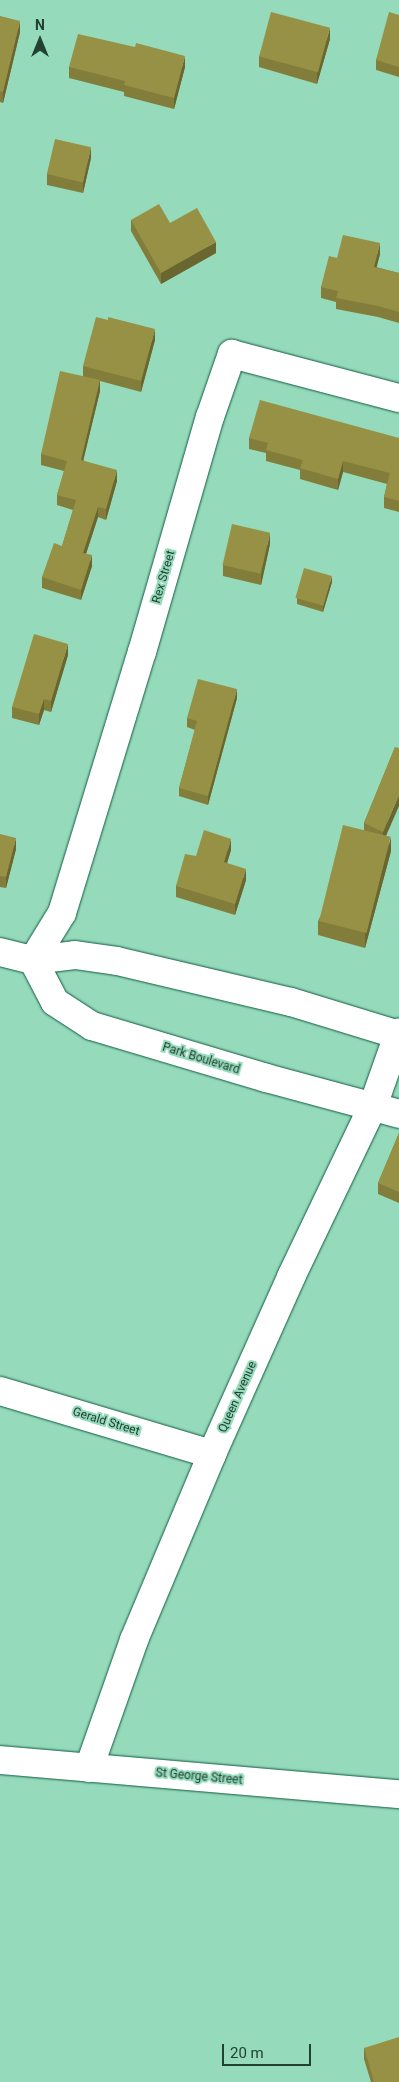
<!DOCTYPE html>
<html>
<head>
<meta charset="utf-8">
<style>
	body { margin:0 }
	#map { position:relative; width:399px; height:2082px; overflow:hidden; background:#95daba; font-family:Roboto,sans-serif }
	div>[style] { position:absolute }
	.roads { filter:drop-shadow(0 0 1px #115c42) drop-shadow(0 0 1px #115c42) }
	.minor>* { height:28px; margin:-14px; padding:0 14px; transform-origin:14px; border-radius:14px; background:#fff }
	.wall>* { inset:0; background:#827d3b }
	.shaded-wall>* { inset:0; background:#6a6630 }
	.building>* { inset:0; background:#979145; transform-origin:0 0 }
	span { translate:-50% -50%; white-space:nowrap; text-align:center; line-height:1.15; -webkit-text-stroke:4px #95daba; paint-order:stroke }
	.street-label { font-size:12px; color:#234033 }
	.north { position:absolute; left:15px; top:15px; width:50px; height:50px; -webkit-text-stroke:4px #95daba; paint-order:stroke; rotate:0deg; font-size:14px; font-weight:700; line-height:20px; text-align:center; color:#234033 }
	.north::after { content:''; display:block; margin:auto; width:18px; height:22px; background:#234033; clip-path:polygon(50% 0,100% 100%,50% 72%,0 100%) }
	.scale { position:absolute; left:222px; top:2044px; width:89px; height:22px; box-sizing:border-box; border:2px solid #234033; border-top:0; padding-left:6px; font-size:15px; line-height:18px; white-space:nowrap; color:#234033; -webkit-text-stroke:4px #95daba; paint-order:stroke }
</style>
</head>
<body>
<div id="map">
	<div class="roads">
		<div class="minor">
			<i style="left:0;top:952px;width:34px;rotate:14deg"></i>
			<i style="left:33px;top:960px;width:42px;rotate:-6.8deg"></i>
			<i style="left:75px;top:955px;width:42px;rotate:8.1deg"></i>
			<i style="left:117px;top:961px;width:179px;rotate:13.3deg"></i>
			<i style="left:291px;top:1002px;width:113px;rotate:17deg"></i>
			<i style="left:33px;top:960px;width:55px;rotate:-58.3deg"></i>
			<i style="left:62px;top:913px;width:273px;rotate:-73deg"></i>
			<i style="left:142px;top:652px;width:245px;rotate:-73.9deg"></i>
			<i style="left:210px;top:417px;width:67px;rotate:-70.8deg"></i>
			<i style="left:232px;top:354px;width:173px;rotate:14.8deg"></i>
			<i style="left:33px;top:960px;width:47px;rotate:62.4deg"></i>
			<i style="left:55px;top:1002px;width:44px;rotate:33deg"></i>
			<i style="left:92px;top:1026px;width:182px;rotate:16.6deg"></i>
			<i style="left:266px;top:1078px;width:138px;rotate:15.1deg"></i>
			<i style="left:0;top:1391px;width:221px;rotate:16.6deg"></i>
			<i style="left:0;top:1760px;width:400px;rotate:4.9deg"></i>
			<i style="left:89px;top:1768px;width:136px;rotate:-70.6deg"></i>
			<i style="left:134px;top:1640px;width:202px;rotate:-67.2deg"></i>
			<i style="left:212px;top:1454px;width:194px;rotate:-65.9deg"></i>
			<i style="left:291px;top:1277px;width:190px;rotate:-64.4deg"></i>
			<i style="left:373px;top:1106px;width:78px;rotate:-70.6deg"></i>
		</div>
	</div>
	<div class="wall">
		<i style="clip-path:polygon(399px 15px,399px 77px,376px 70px,376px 60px)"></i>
		<i style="clip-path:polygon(0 16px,20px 32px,3px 103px,0 102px)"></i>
		<i style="clip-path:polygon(330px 39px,317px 84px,259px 67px,259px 56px)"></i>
		<i style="clip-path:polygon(69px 67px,185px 67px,174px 109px,124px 96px,124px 92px,69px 78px)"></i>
		<i style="clip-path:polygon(91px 158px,83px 193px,47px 185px,47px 174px)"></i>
		<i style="clip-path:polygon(131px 220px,170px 223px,216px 253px,161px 284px,131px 231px)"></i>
		<i style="clip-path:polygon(380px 254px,376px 267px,399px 273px,399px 323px,378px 317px,336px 309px,336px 302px,321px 298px,321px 287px,337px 258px)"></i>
		<i style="clip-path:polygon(155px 340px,141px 392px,100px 381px,100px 391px,83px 460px,117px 481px,106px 520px,98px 517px,86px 554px,92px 566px,81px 600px,42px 588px,42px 577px,62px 546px,73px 510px,57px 505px,57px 495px,64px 471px,41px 465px,41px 454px,83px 376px,83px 366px)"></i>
		<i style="clip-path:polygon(249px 438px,399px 438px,399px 512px,384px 508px,384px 497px,387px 484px,343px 472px,338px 490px,300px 479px,300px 470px,266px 461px,266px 453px,249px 449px)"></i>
		<i style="clip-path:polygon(270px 544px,261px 585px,223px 576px,223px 565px)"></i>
		<i style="clip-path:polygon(332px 582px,323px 612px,297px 604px,297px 598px)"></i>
		<i style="clip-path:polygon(68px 655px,51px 712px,44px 710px,39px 725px,12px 718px,12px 707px)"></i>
		<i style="clip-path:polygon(237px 698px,208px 805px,179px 796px,179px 788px,195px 730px,187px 727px,187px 718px)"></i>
		<i style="clip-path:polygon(395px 747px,386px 836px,391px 851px,365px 948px,318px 935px,318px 921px,364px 830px,364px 823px)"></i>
		<i style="clip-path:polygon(0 834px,16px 849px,6px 888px,0 887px)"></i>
		<i style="clip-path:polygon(231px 850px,227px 863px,246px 880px,235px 915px,176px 897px,176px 886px,196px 856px)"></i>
		<i style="clip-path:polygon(399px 1133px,399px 1203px,378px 1194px,378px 1183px)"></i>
		<i style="clip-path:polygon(364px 2048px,399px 2082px,371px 2082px,364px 2059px)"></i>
	</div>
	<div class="shaded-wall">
		<i style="clip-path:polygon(20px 21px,20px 32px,3px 103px,3px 92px)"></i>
		<i style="clip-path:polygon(330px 28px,330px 39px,317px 84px,317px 73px)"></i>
		<i style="clip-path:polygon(185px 56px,185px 67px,174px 109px,174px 98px)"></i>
		<i style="clip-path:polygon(91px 147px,91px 158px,83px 193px,83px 182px)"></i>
		<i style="clip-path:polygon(216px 242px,216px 253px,161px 284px,161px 273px)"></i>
		<i style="clip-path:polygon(380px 243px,380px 254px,374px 278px,374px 267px)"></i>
		<i style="clip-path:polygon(155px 329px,155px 340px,141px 392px,141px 381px)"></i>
		<i style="clip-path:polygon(100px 380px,100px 391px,81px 470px,81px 460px)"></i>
		<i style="clip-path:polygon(343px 461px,343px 472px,338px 490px,338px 479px)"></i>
		<i style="clip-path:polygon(117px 470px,117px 481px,106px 520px,106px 509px)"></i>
		<i style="clip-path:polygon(98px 507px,98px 517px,83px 563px,83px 553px)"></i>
		<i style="clip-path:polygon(270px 533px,270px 544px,261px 585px,261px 574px)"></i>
		<i style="clip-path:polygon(92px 555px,92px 566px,81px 600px,81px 590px)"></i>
		<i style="clip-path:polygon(332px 576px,332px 582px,323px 612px,323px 606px)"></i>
		<i style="clip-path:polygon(68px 644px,68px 655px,51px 712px,51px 701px)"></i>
		<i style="clip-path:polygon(237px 689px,237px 698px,208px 805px,208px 796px)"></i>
		<i style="clip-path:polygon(44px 699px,44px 710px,39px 725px,39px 714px)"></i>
		<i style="clip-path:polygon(399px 795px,399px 806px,383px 843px,383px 832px)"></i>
		<i style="clip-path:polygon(391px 837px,391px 851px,365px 948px,365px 934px)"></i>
		<i style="clip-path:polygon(16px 838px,16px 849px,6px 888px,6px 877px)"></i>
		<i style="clip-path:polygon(231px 839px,231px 850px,224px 873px,224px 862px)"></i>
		<i style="clip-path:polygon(246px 869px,246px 880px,235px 915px,235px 904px)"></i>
	</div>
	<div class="building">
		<i style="left:271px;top:12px;width:61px;height:46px;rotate:15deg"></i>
		<i style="clip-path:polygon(389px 12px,399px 15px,399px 67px,376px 60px)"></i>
		<i style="clip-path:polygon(0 16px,20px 21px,3px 92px,0 91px)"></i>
		<i style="clip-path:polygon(78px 34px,135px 47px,136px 43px,185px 56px,174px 98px,124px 85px,125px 81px,69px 67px)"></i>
		<i style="left:55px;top:139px;width:37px;height:36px;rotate:13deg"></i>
		<i style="clip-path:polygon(159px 204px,170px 223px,197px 208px,216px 242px,161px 273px,131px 220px)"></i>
		<i style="clip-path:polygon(343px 235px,380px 243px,374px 267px,399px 273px,399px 312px,378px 306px,336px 298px,338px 291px,321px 287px,329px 256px,337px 258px)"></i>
		<i style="clip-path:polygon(96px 317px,108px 320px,108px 317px,155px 329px,141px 381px,83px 366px)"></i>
		<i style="clip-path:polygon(60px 371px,100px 380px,81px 460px,117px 470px,106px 509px,98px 507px,83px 553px,92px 555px,81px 590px,42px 577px,54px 543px,62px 546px,76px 500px,57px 495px,67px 461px,41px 454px)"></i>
		<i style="clip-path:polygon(260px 400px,399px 438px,399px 501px,384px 497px,390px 473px,343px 461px,338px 479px,300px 468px,303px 460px,266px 450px,268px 443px,249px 438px)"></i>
		<i style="left:232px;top:524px;width:39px;height:42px;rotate:13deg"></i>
		<i style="left:304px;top:568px;width:29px;height:31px;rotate:16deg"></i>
		<i style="clip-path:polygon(34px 634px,68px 644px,51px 701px,44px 699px,39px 714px,12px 707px)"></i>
		<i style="clip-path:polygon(198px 679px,237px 689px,208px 796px,179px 788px,197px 721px,187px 718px)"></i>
		<i style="clip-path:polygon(395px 747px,399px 748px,399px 795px,383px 832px,364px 823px)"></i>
		<i style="left:343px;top:825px;width:49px;height:99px;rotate:14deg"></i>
		<i style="clip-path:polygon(204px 830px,231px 839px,224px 862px,246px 869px,235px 904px,176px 886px,185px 854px,196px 856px)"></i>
		<i style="clip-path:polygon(0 834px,16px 838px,6px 877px,0 876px)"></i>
		<i style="clip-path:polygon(399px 1133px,399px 1192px,378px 1183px)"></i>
		<i style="clip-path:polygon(399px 2037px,399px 2082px,374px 2082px,364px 2048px)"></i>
	</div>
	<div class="street-label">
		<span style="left:164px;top:577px;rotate:-74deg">Rex Street</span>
		<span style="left:201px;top:1059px;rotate:17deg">Park Boulevard</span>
		<span style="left:238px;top:1397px;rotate:-66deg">Queen Avenue</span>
		<span style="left:106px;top:1422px;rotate:17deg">Gerald Street</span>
		<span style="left:199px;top:1777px;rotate:5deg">St George Street</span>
	</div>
	<div class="north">N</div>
	<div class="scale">20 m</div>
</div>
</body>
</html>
